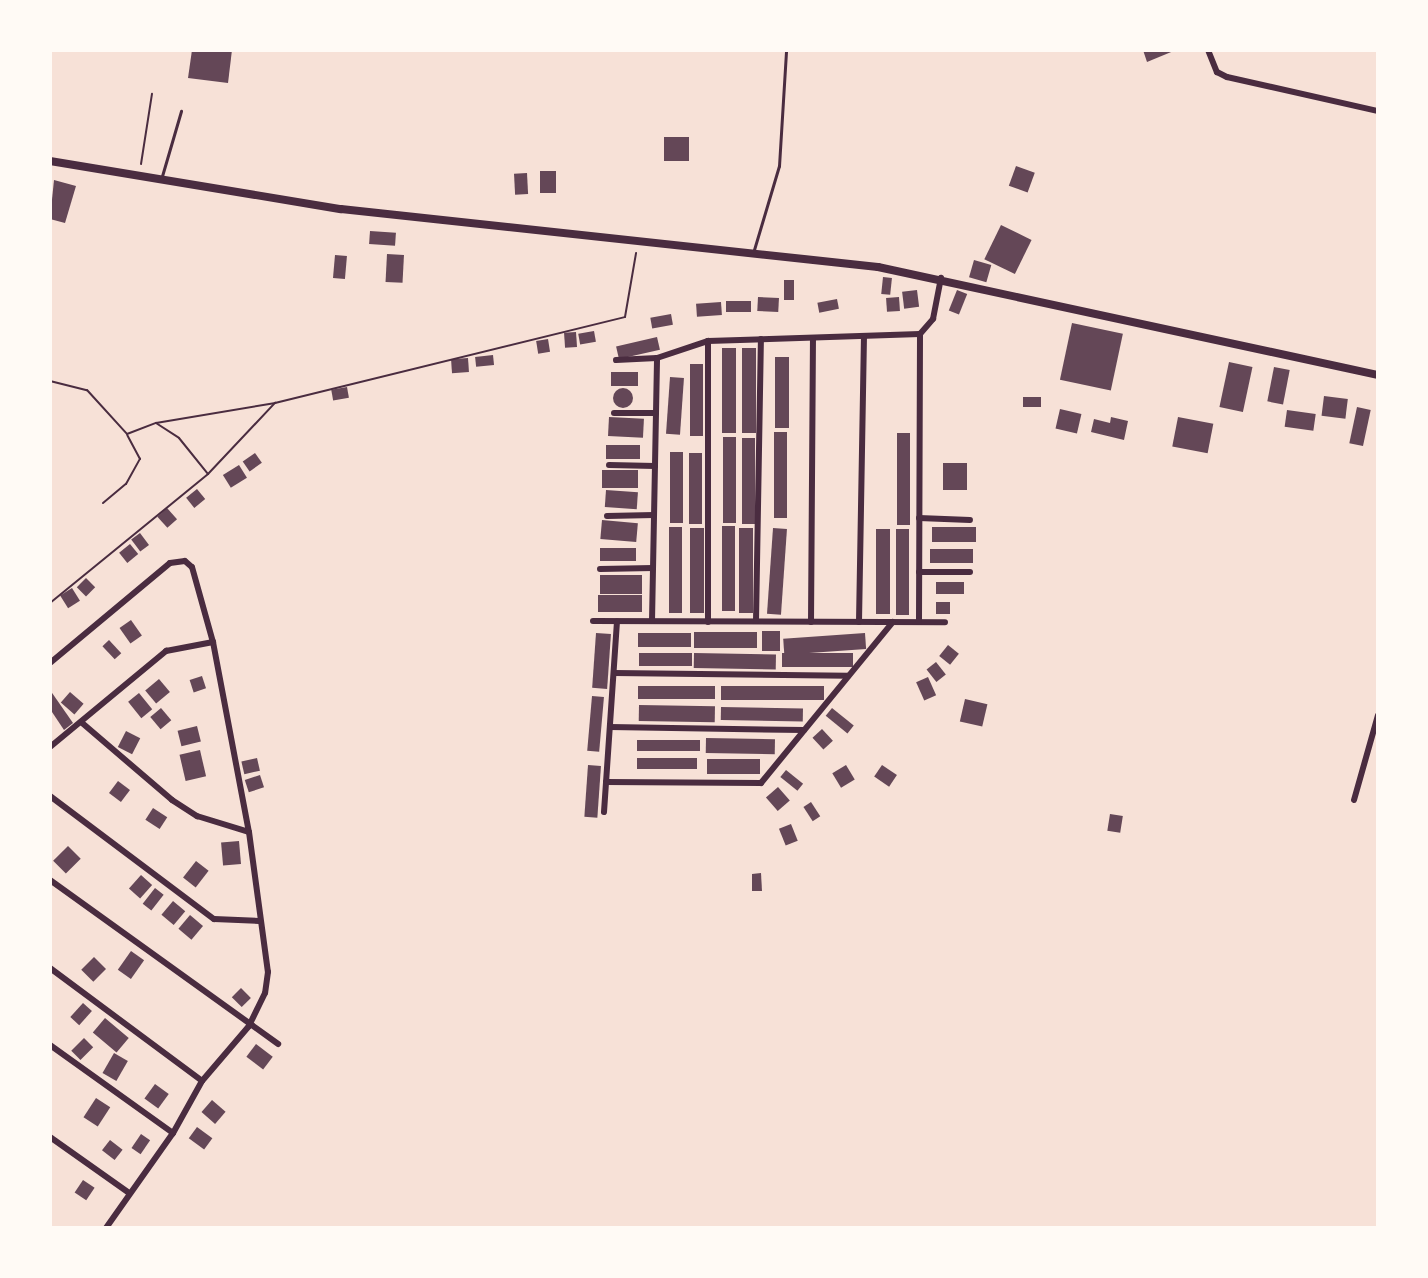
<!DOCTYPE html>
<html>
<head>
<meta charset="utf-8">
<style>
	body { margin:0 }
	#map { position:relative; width:1428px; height:1278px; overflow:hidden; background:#f7e1d7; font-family:Karla,sans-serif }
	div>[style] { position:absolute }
	.building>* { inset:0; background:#644757; transform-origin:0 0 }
	.round { border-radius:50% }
	.path>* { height:2px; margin:-1px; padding:0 1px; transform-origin:1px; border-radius:1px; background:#4a2c40 }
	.service>* { height:3px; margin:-1.5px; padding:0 1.5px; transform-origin:1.5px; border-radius:1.5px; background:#4a2c40 }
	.minor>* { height:6px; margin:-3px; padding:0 3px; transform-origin:3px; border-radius:3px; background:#4a2c40 }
	.secondary>* { height:8px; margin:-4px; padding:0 4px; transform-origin:4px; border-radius:4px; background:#4a2c40 }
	span { translate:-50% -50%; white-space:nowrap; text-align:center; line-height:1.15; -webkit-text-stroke:6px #fffaf5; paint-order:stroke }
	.frame { position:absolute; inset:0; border:52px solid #fffaf5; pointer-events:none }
</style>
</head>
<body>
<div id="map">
	<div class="building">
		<i style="clip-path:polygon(192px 50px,232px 50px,228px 83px,188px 78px)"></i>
		<i style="clip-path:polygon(1143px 50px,1176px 50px,1147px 62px)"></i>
		<i style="left:664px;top:137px;width:25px;height:24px"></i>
		<i style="left:1016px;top:166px;width:20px;height:21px;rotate:20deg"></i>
		<i style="left:540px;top:171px;width:16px;height:22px"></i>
		<i style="left:527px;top:173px;width:21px;height:13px;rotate:87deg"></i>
		<i style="clip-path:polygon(54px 180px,76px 186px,65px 223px,50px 219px)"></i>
		<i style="left:1001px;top:225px;width:34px;height:38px;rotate:26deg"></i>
		<i style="left:370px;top:231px;width:26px;height:13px;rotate:4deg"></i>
		<i style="left:387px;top:254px;width:17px;height:28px;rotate:3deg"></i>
		<i style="left:335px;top:255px;width:12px;height:23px;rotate:5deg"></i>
		<i style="left:974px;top:260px;width:18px;height:18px;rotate:16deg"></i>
		<i style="left:883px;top:277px;width:9px;height:17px;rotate:6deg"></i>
		<i style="left:784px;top:280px;width:10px;height:20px"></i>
		<i style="left:917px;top:290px;width:17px;height:15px;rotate:83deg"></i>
		<i style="left:957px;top:290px;width:11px;height:22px;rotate:22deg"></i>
		<i style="left:758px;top:297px;width:21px;height:14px;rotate:3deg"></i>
		<i style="left:899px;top:297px;width:14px;height:13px;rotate:86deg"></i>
		<i style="left:837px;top:299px;width:10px;height:20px;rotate:79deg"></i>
		<i style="left:751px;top:301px;width:11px;height:25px;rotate:90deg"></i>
		<i style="left:721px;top:302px;width:13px;height:25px;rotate:86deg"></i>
		<i style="left:671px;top:314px;width:11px;height:21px;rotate:80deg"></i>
		<i style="left:1072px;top:323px;width:52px;height:58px;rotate:12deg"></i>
		<i style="left:594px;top:331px;width:11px;height:16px;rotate:80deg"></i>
		<i style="left:576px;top:332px;width:15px;height:12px;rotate:86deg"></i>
		<i style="left:657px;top:337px;width:13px;height:42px;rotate:77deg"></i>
		<i style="left:548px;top:339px;width:13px;height:12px;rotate:81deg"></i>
		<i style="left:722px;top:348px;width:14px;height:85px"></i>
		<i style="left:742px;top:348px;width:14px;height:85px"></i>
		<i style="left:493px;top:355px;width:10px;height:18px;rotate:84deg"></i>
		<i style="left:775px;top:357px;width:14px;height:71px"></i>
		<i style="left:468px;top:358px;width:14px;height:17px;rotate:86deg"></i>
		<i style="left:1229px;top:362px;width:24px;height:46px;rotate:12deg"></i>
		<i style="left:690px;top:364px;width:13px;height:72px"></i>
		<i style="left:1274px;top:367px;width:16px;height:35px;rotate:11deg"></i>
		<i style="left:611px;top:372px;width:27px;height:14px"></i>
		<i style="left:670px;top:377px;width:14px;height:57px;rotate:4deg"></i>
		<i style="left:347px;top:387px;width:11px;height:16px;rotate:80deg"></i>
		<i class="round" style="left:613px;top:388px;width:20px;height:20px"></i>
		<i style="left:1324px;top:396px;width:24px;height:20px;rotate:7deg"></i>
		<i style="left:1023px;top:397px;width:18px;height:10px"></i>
		<i style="left:1357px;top:407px;width:14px;height:37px;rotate:12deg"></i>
		<i style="left:1060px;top:409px;width:22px;height:20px;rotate:13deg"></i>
		<i style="left:1287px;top:410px;width:29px;height:17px;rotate:8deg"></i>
		<i style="left:609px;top:417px;width:35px;height:19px;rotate:3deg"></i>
		<i style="clip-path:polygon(1111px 417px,1128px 421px,1124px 440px,1091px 432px,1094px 419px,1110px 423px)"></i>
		<i style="left:1178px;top:417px;width:36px;height:30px;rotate:11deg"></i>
		<i style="left:774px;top:432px;width:13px;height:86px"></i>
		<i style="left:897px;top:433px;width:13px;height:92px"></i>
		<i style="left:723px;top:437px;width:13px;height:86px"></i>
		<i style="left:742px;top:438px;width:13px;height:86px"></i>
		<i style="left:606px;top:445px;width:34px;height:14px"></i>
		<i style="left:670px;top:452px;width:13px;height:71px"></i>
		<i style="left:255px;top:453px;width:12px;height:15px;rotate:55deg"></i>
		<i style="left:689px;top:453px;width:13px;height:71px"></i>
		<i style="left:943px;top:463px;width:24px;height:27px"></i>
		<i style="left:239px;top:465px;width:15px;height:19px;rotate:58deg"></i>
		<i style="left:638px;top:470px;width:18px;height:36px;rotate:90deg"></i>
		<i style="left:197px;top:489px;width:13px;height:14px;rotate:51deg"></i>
		<i style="left:606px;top:490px;width:32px;height:17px;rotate:4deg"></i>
		<i style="left:167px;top:508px;width:15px;height:13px;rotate:48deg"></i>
		<i style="left:602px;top:520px;width:36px;height:19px;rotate:5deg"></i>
		<i style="left:722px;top:526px;width:13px;height:85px"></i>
		<i style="left:669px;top:527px;width:13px;height:86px"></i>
		<i style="left:932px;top:527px;width:44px;height:15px"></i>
		<i style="left:690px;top:528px;width:14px;height:85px"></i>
		<i style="left:739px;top:528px;width:14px;height:85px"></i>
		<i style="left:773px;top:528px;width:14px;height:86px;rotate:4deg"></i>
		<i style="left:876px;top:529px;width:14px;height:85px"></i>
		<i style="left:896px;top:529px;width:13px;height:86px"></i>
		<i style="left:140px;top:533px;width:15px;height:11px;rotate:53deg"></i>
		<i style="left:130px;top:544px;width:13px;height:14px;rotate:51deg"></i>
		<i style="left:600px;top:548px;width:36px;height:13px"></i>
		<i style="left:930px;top:549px;width:43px;height:14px"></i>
		<i style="left:600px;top:575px;width:42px;height:19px"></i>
		<i style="left:86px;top:578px;width:13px;height:13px;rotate:45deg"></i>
		<i style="left:936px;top:582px;width:28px;height:12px"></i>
		<i style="left:72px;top:588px;width:15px;height:14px;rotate:58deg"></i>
		<i style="left:598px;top:595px;width:44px;height:17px"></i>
		<i style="left:936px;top:602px;width:14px;height:12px"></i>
		<i style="left:131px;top:620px;width:19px;height:14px;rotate:55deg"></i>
		<i style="left:762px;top:631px;width:18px;height:20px"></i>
		<i style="left:694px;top:632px;width:63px;height:16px"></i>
		<i style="left:596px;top:633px;width:15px;height:55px;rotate:4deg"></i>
		<i style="left:638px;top:633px;width:53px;height:14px"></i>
		<i style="left:865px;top:633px;width:16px;height:82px;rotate:86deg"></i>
		<i style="left:109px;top:640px;width:18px;height:9px;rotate:47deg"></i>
		<i style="left:948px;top:645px;width:14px;height:14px;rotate:39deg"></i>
		<i style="left:639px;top:653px;width:53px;height:13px"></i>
		<i style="left:694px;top:653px;width:82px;height:15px;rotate:1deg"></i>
		<i style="left:853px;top:653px;width:14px;height:71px;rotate:90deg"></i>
		<i style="left:936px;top:662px;width:16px;height:12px;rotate:52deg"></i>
		<i style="left:202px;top:676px;width:13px;height:13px;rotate:72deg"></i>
		<i style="left:928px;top:677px;width:20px;height:13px;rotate:66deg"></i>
		<i style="left:159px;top:679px;width:17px;height:18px;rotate:50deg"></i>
		<i style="left:638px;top:686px;width:77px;height:13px"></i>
		<i style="left:721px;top:686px;width:103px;height:14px"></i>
		<i style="clip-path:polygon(50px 690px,73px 723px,64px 730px,50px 709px)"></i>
		<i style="left:70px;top:692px;width:18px;height:14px;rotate:41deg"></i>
		<i style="left:139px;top:693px;width:21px;height:14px;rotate:51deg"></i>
		<i style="left:592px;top:696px;width:12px;height:55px;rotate:5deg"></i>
		<i style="left:965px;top:699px;width:23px;height:23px;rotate:13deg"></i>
		<i style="left:639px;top:705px;width:76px;height:16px;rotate:1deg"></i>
		<i style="left:721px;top:707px;width:82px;height:13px;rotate:1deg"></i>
		<i style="left:161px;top:708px;width:16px;height:14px;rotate:50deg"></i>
		<i style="left:832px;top:708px;width:28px;height:10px;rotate:39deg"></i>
		<i style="left:197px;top:726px;width:16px;height:20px;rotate:76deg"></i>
		<i style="left:822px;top:729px;width:16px;height:13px;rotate:47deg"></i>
		<i style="left:126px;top:731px;width:16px;height:18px;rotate:27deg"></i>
		<i style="left:706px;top:738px;width:69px;height:15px;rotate:1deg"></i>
		<i style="left:637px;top:740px;width:63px;height:11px"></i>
		<i style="left:200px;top:750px;width:27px;height:21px;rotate:77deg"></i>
		<i style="left:257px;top:758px;width:13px;height:16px;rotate:77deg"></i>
		<i style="left:637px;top:758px;width:60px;height:11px"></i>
		<i style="left:707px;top:759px;width:53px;height:15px"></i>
		<i style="left:588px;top:765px;width:13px;height:52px;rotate:4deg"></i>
		<i style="left:846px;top:765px;width:17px;height:16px;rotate:59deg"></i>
		<i style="left:882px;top:765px;width:18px;height:14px;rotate:34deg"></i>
		<i style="left:786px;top:770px;width:22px;height:9px;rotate:39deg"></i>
		<i style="left:260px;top:775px;width:13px;height:16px;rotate:72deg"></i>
		<i style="left:118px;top:781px;width:15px;height:15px;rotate:37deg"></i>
		<i style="left:778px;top:787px;width:18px;height:16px;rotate:49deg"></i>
		<i style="left:811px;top:802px;width:17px;height:9px;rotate:57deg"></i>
		<i style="left:153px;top:808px;width:17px;height:14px;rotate:33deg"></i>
		<i style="left:1110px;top:814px;width:13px;height:17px;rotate:9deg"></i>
		<i style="left:791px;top:824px;width:18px;height:13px;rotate:68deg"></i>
		<i style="left:239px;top:841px;width:23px;height:18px;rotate:85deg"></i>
		<i style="left:68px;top:846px;width:18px;height:21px;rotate:45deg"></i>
		<i style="left:196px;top:861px;width:16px;height:21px;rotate:38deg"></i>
		<i style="clip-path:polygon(761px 873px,762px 891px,752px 891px,752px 874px)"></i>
		<i style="left:141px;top:875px;width:15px;height:18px;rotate:42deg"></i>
		<i style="left:155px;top:888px;width:11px;height:20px;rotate:38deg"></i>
		<i style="left:173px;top:901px;width:16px;height:18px;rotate:40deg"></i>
		<i style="left:190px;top:915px;width:17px;height:18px;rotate:40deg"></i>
		<i style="left:131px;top:951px;width:16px;height:23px;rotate:35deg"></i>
		<i style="left:94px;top:957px;width:17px;height:18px;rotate:45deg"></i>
		<i style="left:241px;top:988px;width:14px;height:13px;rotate:45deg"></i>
		<i style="left:83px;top:1003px;width:12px;height:19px;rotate:42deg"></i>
		<i style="left:105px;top:1018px;width:31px;height:19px;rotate:40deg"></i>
		<i style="left:84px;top:1038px;width:13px;height:18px;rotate:45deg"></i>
		<i style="left:256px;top:1044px;width:21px;height:16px;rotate:37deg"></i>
		<i style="left:114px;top:1053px;width:16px;height:23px;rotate:30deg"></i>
		<i style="left:155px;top:1084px;width:17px;height:18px;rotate:36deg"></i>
		<i style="left:96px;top:1098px;width:17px;height:23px;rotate:33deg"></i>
		<i style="left:212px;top:1100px;width:18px;height:16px;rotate:41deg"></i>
		<i style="left:197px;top:1127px;width:19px;height:14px;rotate:36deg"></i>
		<i style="left:141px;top:1134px;width:11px;height:17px;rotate:34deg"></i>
		<i style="left:110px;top:1140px;width:16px;height:13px;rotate:38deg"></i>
		<i style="left:83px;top:1180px;width:14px;height:15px;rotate:34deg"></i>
	</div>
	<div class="path">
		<i style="left:141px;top:164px;width:71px;rotate:-81.1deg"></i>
		<i style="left:50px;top:381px;width:38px;rotate:14deg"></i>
		<i style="left:87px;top:390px;width:59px;rotate:47.7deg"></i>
		<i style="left:127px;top:434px;width:31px;rotate:-21deg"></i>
		<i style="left:156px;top:423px;width:27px;rotate:33deg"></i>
		<i style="left:179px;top:438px;width:46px;rotate:51.1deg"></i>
		<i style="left:156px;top:423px;width:121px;rotate:-9.5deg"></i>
		<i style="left:275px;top:403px;width:360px;rotate:-13.8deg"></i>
		<i style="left:625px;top:317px;width:65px;rotate:-80.2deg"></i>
		<i style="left:103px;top:503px;width:30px;rotate:-40deg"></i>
		<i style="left:126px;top:484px;width:29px;rotate:-61deg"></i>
		<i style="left:140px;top:459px;width:27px;rotate:-118deg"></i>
		<i style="left:50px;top:603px;width:204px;rotate:-39.2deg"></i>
		<i style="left:208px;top:474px;width:98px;rotate:-46.7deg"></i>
	</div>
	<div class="service">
		<i style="left:162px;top:176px;width:68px;rotate:-73.7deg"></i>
		<i style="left:753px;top:253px;width:91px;rotate:-73.4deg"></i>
		<i style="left:779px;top:166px;width:116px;rotate:-86.5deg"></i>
	</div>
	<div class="minor">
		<i style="left:1208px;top:50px;width:24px;rotate:68deg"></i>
		<i style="left:1217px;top:72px;width:11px;rotate:27deg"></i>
		<i style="left:1227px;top:77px;width:155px;rotate:12.7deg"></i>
		<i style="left:708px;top:341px;width:281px;rotate:90deg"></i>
		<i style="left:616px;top:360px;width:41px;rotate:-2.8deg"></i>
		<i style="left:657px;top:358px;width:54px;rotate:-18.4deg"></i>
		<i style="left:708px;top:341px;width:212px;rotate:-1.9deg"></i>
		<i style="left:920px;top:334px;width:20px;rotate:-49deg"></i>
		<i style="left:933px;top:319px;width:42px;rotate:-79deg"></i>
		<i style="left:614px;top:413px;width:42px"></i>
		<i style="left:609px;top:465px;width:46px;rotate:1.2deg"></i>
		<i style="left:607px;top:516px;width:47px;rotate:-1.2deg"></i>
		<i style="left:919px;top:518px;width:51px;rotate:2.2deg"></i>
		<i style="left:600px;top:569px;width:53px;rotate:-1.1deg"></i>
		<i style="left:919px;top:572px;width:51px"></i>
		<i style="left:593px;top:621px;width:352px;rotate:0.2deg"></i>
		<i style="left:652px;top:621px;width:263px;rotate:-88.9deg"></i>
		<i style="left:756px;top:621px;width:282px;rotate:-89deg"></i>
		<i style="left:811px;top:622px;width:284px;rotate:-89.6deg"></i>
		<i style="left:859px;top:622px;width:286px;rotate:-89deg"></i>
		<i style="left:919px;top:622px;width:288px;rotate:-89.8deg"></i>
		<i style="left:50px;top:663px;width:156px;rotate:-39.8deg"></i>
		<i style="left:170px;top:563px;width:15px;rotate:-8deg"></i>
		<i style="left:185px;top:561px;width:9px;rotate:41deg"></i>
		<i style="left:192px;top:567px;width:78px;rotate:74.4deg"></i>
		<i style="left:213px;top:642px;width:193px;rotate:79.3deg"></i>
		<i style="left:249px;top:832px;width:141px;rotate:82.3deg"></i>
		<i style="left:268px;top:972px;width:21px;rotate:98deg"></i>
		<i style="left:265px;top:993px;width:37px;rotate:116deg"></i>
		<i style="left:249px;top:1026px;width:72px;rotate:130.5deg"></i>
		<i style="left:202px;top:1081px;width:60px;rotate:119.1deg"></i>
		<i style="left:173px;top:1133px;width:116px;rotate:125.2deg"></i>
		<i style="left:614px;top:673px;width:234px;rotate:0.7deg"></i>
		<i style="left:81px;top:722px;width:120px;rotate:40.6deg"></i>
		<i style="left:172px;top:800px;width:30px;rotate:33deg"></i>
		<i style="left:197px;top:816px;width:54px;rotate:17.1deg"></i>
		<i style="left:610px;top:727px;width:194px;rotate:0.9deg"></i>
		<i style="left:50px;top:747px;width:151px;rotate:-39.6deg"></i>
		<i style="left:166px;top:651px;width:48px;rotate:-10.8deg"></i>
		<i style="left:606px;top:782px;width:155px;rotate:0.4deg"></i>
		<i style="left:761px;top:783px;width:208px;rotate:-50.7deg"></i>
		<i style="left:50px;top:796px;width:205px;rotate:36.9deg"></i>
		<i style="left:214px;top:919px;width:45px;rotate:2.5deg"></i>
		<i style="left:1354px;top:800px;width:88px;rotate:-74.2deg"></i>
		<i style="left:604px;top:812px;width:191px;rotate:-86.1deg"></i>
		<i style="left:50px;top:880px;width:281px;rotate:35.7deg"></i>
		<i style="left:50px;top:968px;width:189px;rotate:36.6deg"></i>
		<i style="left:50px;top:1045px;width:151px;rotate:35.6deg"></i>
		<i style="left:50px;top:1137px;width:97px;rotate:35.3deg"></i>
	</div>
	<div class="secondary">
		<i style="left:50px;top:161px;width:295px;rotate:9.4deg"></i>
		<i style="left:341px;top:209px;width:540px;rotate:6.16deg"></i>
		<i style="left:878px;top:267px;width:512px;rotate:12.19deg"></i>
	</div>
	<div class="frame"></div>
</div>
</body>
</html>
